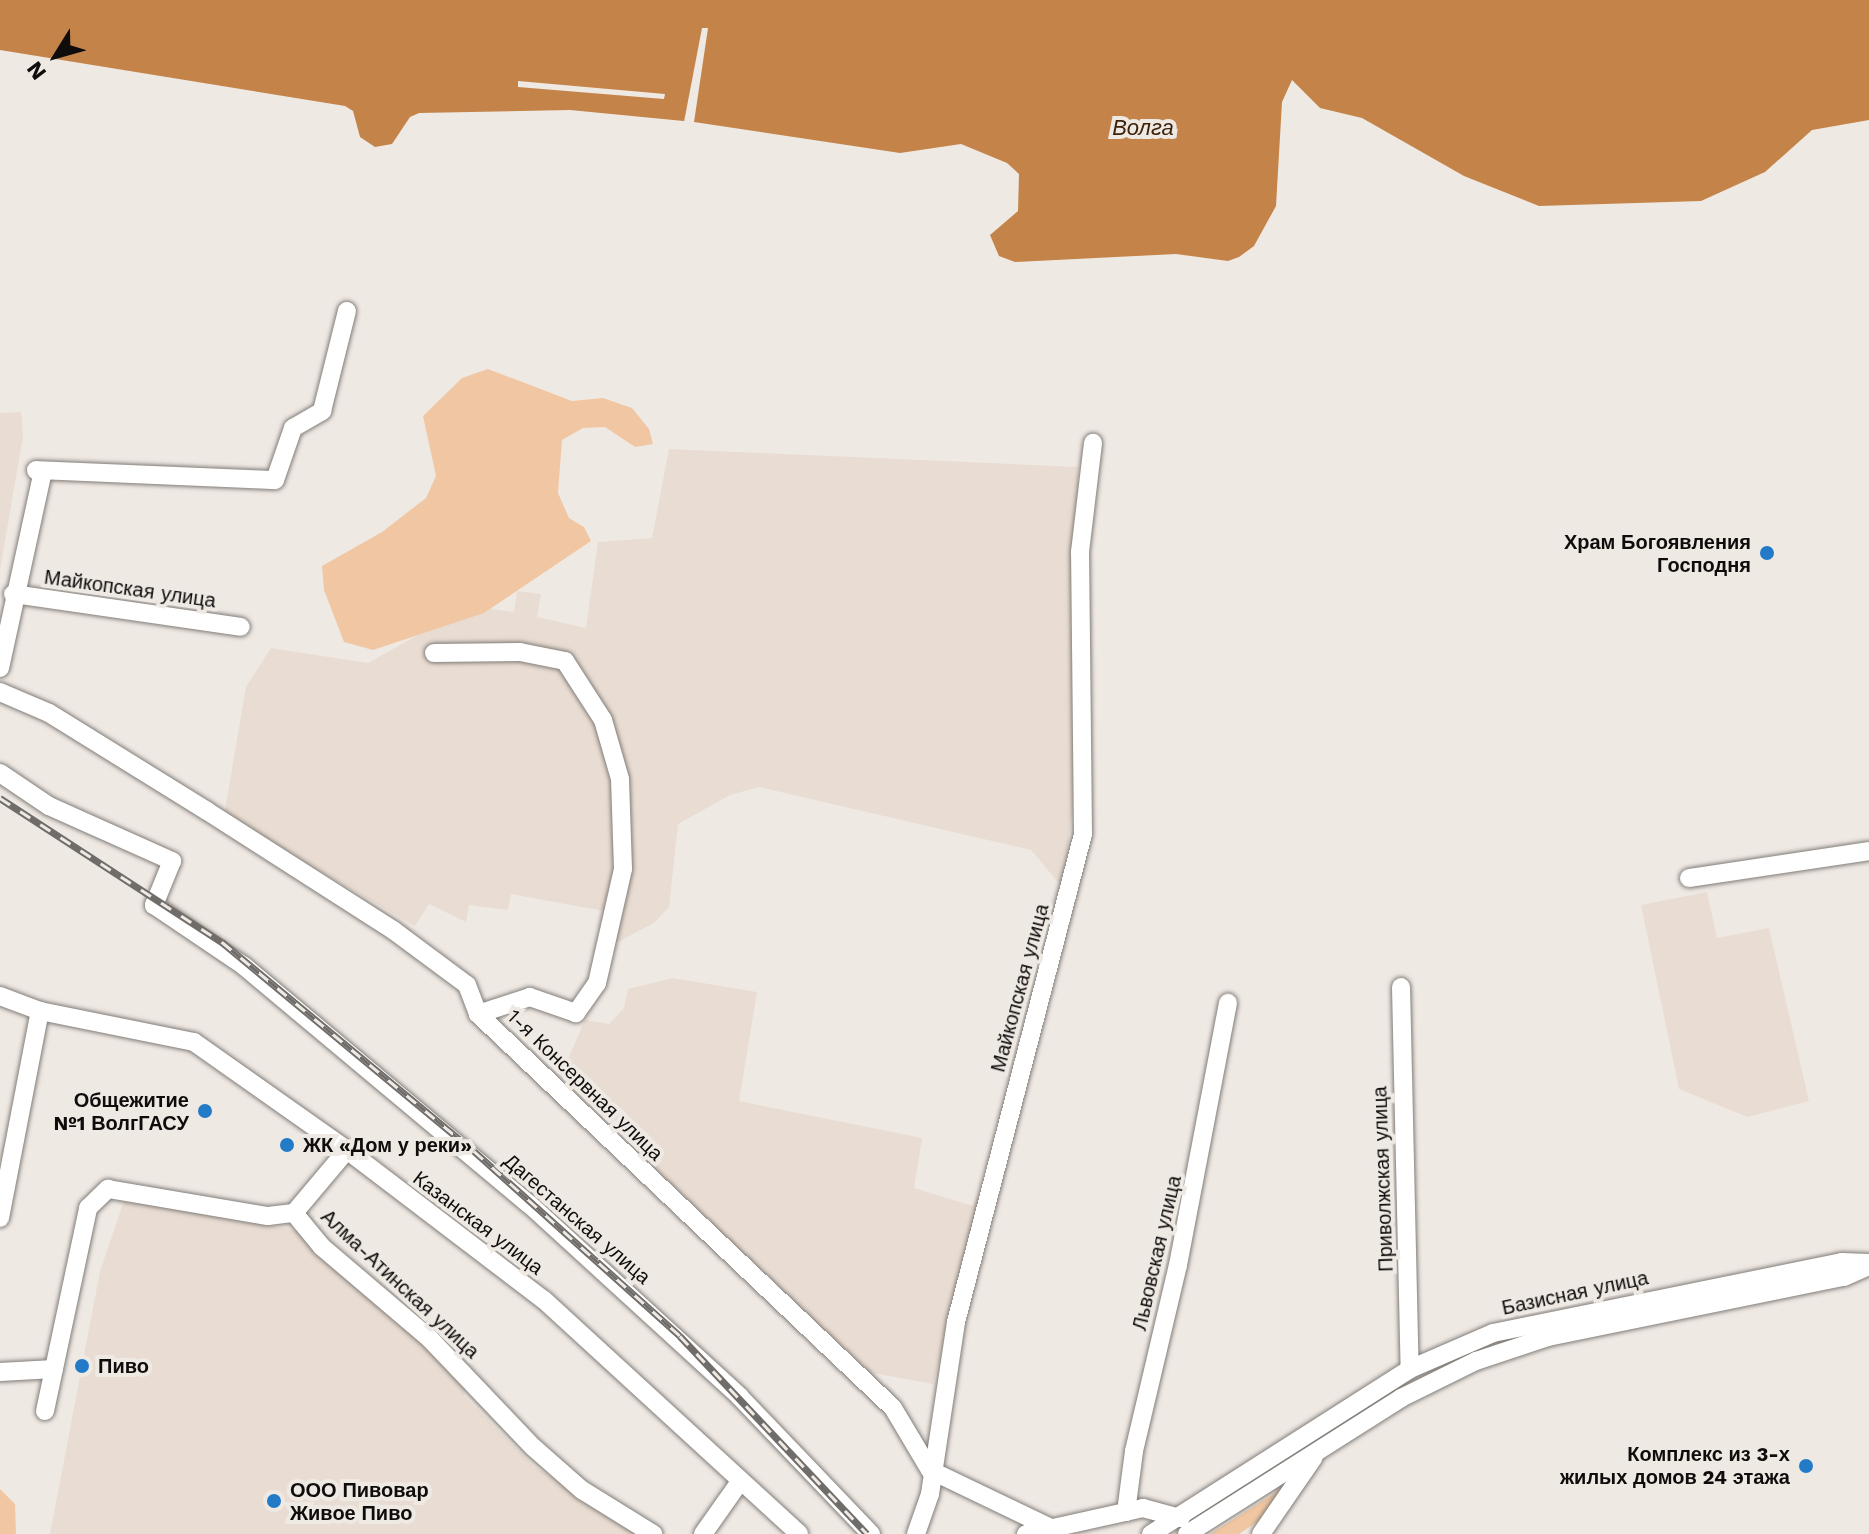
<!DOCTYPE html>
<html>
<head>
<meta charset="utf-8">
<style>
	body { margin:0 }
	#map { position:relative; width:1869px; height:1534px; overflow:hidden; background:#efe9e4; font-family:"Work Sans",sans-serif }
	div>[style] { position:absolute }
	.built>* { inset:0; background:#e9ddd3 }
	.green>* { inset:0; background:#f1c7a3 }
	.water>* { inset:0; background:#c48449 }
	.pier>* { inset:0; background:#efe9e4 }
	.roads { filter:drop-shadow(0 0 2px #827d78) drop-shadow(0 0 2px #827d78) }
	.minor>* { height:18px; margin:-9px; padding:0 9px; transform-origin:9px; border-radius:9px; background:#fff }
	.rail>* { height:7px; margin-top:-3.5px; transform-origin:0; background:repeating-linear-gradient(90deg,#efe9e4 0 12px,#706c69 0 24px); box-sizing:border-box; border-block:2px solid #706c69 }
	.dots>* { width:22px; height:22px; translate:-50% -50%; box-sizing:border-box; border:4px solid #efe9e4; border-radius:50% }
	span { translate:-50% -50%; white-space:nowrap; text-align:center; line-height:1.15; -webkit-text-stroke:8px #efe9e4; paint-order:stroke }
	.poi-label { font-size:20px; color:#0f0d0c; font-weight:700 }
	.right { translate:-100% -50%; text-align:right }
	.left { translate:0 -50%; text-align:left }
	.street-label { font-size:20px; color:#0f0d0c }
	.water-label { font-size:22px; color:#3e2309; font-style:italic }
	.north { position:absolute; left:16px; top:16px; width:80px; height:80px; -webkit-text-stroke:6px #efe9e4; paint-order:stroke; rotate:233deg; font-size:22px; font-weight:700; line-height:32px; text-align:center; color:#0f0d0c }
	.north::after { content:''; display:block; margin:auto; width:28px; height:36px; background:#0f0d0c; clip-path:polygon(50% 0,100% 100%,50% 72%,0 100%) }
</style>
</head>
<body>
<div id="map">
	<div class="built">
		<i style="clip-path:polygon(21px 412px,23px 436px,0 570px,0 413px)"></i>
		<i style="clip-path:polygon(669px 449px,1078px 467px,1076px 778px,1063px 888px,1031px 850px,759px 787px,730px 795px,678px 824px,669px 907px,654px 923px,612px 945px,607px 984px,591px 1003px,609px 912px,511px 894px,508px 910px,469px 905px,466px 922px,429px 904px,415px 926px,224px 816px,246px 687px,271px 648px,368px 663px,469px 606px,514px 612px,517px 591px,541px 594px,537px 617px,586px 628px,598px 542px,652px 538px)"></i>
		<i style="clip-path:polygon(1707px 892px,1717px 938px,1769px 928px,1809px 1101px,1747px 1117px,1679px 1089px,1641px 905px)"></i>
		<i style="clip-path:polygon(673px 978px,757px 992px,739px 1101px,922px 1138px,914px 1188px,973px 1206px,976px 1197px,982px 1198px,933px 1384px,867px 1372px,569px 1086px,564px 1068px,585px 1020px,609px 1024px,624px 1008px,628px 989px)"></i>
		<i style="clip-path:polygon(125px 1198px,298px 1231px,467px 1380px,464px 1396px,535px 1467px,644px 1534px,50px 1534px,100px 1271px)"></i>
	</div>
	<div class="green">
		<i style="clip-path:polygon(488px 369px,572px 401px,603px 398px,632px 408px,649px 429px,653px 444px,635px 447px,605px 427px,583px 428px,562px 440px,558px 493px,569px 518px,584px 527px,591px 541px,484px 613px,373px 650px,344px 642px,324px 590px,322px 566px,382px 532px,426px 498px,436px 476px,423px 416px,462px 378px)"></i>
		<i style="clip-path:polygon(0 1489px,15px 1504px,16px 1534px,0 1534px)"></i>
		<i style="clip-path:polygon(1280px 1490px,1272px 1512px,1239px 1534px,1210px 1534px)"></i>
	</div>
	<div class="water">
		<i style="clip-path:polygon(0 0,1869px 0,1869px 120px,1812px 130px,1765px 172px,1701px 201px,1539px 206px,1464px 176px,1362px 118px,1320px 108px,1292px 80px,1282px 102px,1276px 206px,1254px 246px,1239px 257px,1228px 261px,1176px 254px,1015px 262px,999px 256px,990px 235px,1018px 211px,1019px 174px,1007px 163px,961px 144px,900px 153px,694px 122px,570px 110px,419px 113px,410px 117px,392px 144px,375px 147px,360px 137px,353px 111px,345px 106px,0 50px)"></i>
	</div>
	<div class="pier">
		<i style="clip-path:polygon(702px 28px,708px 28px,694px 122px,684px 122px)"></i>
		<i style="clip-path:polygon(518px 81px,665px 94px,664px 99px,518px 87px)"></i>
	</div>
	<div class="roads">
		<div class="minor">
			<i style="left:36px;top:470px;width:239px;rotate:2.4deg"></i>
			<i style="left:275px;top:480px;width:55px;rotate:-70.9deg"></i>
			<i style="left:293px;top:428px;width:34px;rotate:-30deg"></i>
			<i style="left:322px;top:411px;width:103px;rotate:-76deg"></i>
			<i style="left:13px;top:594px;width:230px;rotate:8.2deg"></i>
			<i style="left:434px;top:653px;width:86px;rotate:-0.7deg"></i>
			<i style="left:520px;top:652px;width:46px;rotate:11.3deg"></i>
			<i style="left:565px;top:661px;width:70px;rotate:57.2deg"></i>
			<i style="left:603px;top:720px;width:61px;rotate:73.9deg"></i>
			<i style="left:620px;top:779px;width:90px;rotate:88.1deg"></i>
			<i style="left:623px;top:869px;width:117px;rotate:102.8deg"></i>
			<i style="left:597px;top:983px;width:37px;rotate:125deg"></i>
			<i style="left:576px;top:1013px;width:49px;rotate:-160.8deg"></i>
			<i style="left:530px;top:997px;width:55px;rotate:161.9deg"></i>
			<i style="left:0;top:668px;width:197px;rotate:-77.7deg"></i>
			<i style="left:42px;top:476px;width:8px;rotate:-135deg"></i>
			<i style="left:0;top:692px;width:53px;rotate:23.2deg"></i>
			<i style="left:49px;top:713px;width:186px;rotate:31.8deg"></i>
			<i style="left:207px;top:811px;width:221px;rotate:32.6deg"></i>
			<i style="left:393px;top:930px;width:92px;rotate:36.6deg"></i>
			<i style="left:467px;top:985px;width:31px;rotate:69deg"></i>
			<i style="left:478px;top:1014px;width:572px;rotate:43.51deg"></i>
			<i style="left:893px;top:1408px;width:72px;rotate:59.2deg"></i>
			<i style="left:930px;top:1470px;width:132px;rotate:25.6deg"></i>
			<i style="left:0;top:773px;width:59px;rotate:34deg"></i>
			<i style="left:49px;top:806px;width:135px;rotate:24.1deg"></i>
			<i style="left:172px;top:861px;width:48px;rotate:112.2deg"></i>
			<i style="left:154px;top:905px;width:109px;rotate:34.1deg"></i>
			<i style="left:244px;top:966px;width:371px;rotate:39.9deg"></i>
			<i style="left:529px;top:1204px;width:285px;rotate:42.4deg"></i>
			<i style="left:739px;top:1396px;width:191px;rotate:46.3deg"></i>
			<i style="left:1689px;top:878px;width:182px;rotate:-8.5deg"></i>
			<i style="left:1401px;top:987px;width:382px;rotate:88.7deg"></i>
			<i style="left:0;top:996px;width:43px;rotate:20.6deg"></i>
			<i style="left:40px;top:1011px;width:157px;rotate:11.4deg"></i>
			<i style="left:194px;top:1042px;width:187px;rotate:35.2deg"></i>
			<i style="left:347px;top:1150px;width:248px;rotate:37.3deg"></i>
			<i style="left:544px;top:1300px;width:346px;rotate:42.5deg"></i>
			<i style="left:294px;top:1213px;width:82px;rotate:-49.9deg"></i>
			<i style="left:0;top:1218px;width:211px;rotate:-79.1deg"></i>
			<i style="left:0;top:1372px;width:54px;rotate:-3.2deg"></i>
			<i style="left:45px;top:1411px;width:208px;rotate:-78deg"></i>
			<i style="left:88px;top:1208px;width:28px;rotate:-44deg"></i>
			<i style="left:108px;top:1189px;width:162px;rotate:9.6deg"></i>
			<i style="left:268px;top:1216px;width:26px;rotate:-7deg"></i>
			<i style="left:294px;top:1213px;width:44px;rotate:50.5deg"></i>
			<i style="left:322px;top:1247px;width:142px;rotate:40.4deg"></i>
			<i style="left:430px;top:1339px;width:149px;rotate:46.4deg"></i>
			<i style="left:533px;top:1447px;width:65px;rotate:41.3deg"></i>
			<i style="left:582px;top:1490px;width:84px;rotate:31.8deg"></i>
			<i style="left:1126px;top:1512px;width:62px;rotate:-82.5deg"></i>
			<i style="left:1134px;top:1451px;width:191px;rotate:-76.7deg"></i>
			<i style="left:1178px;top:1265px;width:267px;rotate:-79.2deg"></i>
			<i style="left:703px;top:1534px;width:62px;rotate:-54.8deg"></i>
			<i style="left:916px;top:1534px;width:42px;rotate:-70.7deg"></i>
			<i style="left:930px;top:1494px;width:174px;rotate:-81.4deg"></i>
			<i style="left:956px;top:1322px;width:504px;rotate:-75.41deg"></i>
			<i style="left:1083px;top:834px;width:282px;rotate:-90.6deg"></i>
			<i style="left:1080px;top:552px;width:110px;rotate:-83.2deg"></i>
			<i style="left:1026px;top:1534px;width:120px;rotate:-12.5deg"></i>
			<i style="left:1143px;top:1508px;width:39px;rotate:15deg"></i>
			<i style="left:1151px;top:1534px;width:307px;rotate:-32.5deg"></i>
			<i style="left:1410px;top:1369px;width:90px;rotate:-23.4deg"></i>
			<i style="left:1493px;top:1333px;width:356px;rotate:-11.5deg"></i>
			<i style="left:1842px;top:1262px;width:27px;rotate:2deg"></i>
			<i style="left:1187px;top:1534px;width:254px;rotate:-32.4deg"></i>
			<i style="left:1401px;top:1398px;width:84px;rotate:-26.3deg"></i>
			<i style="left:1476px;top:1361px;width:76px;rotate:-18.4deg"></i>
			<i style="left:1548px;top:1337px;width:302px;rotate:-11.5deg"></i>
			<i style="left:1844px;top:1277px;width:27px;rotate:-24deg"></i>
			<i style="left:1261px;top:1534px;width:93px;rotate:-55.5deg"></i>
		</div>
	</div>
	<div class="rail">
		<i style="left:0;top:798px;width:265px;rotate:33deg"></i>
		<i style="left:222px;top:942px;width:327px;rotate:39.7deg"></i>
		<i style="left:474px;top:1151px;width:277px;rotate:41.9deg"></i>
		<i style="left:680px;top:1336px;width:272px;rotate:46.6deg"></i>
	</div>
	<div class="dots">
		<i style="left:1767px;top:553px;background:#237ac7"></i>
		<i style="left:205px;top:1111px;background:#237ac7"></i>
		<i style="left:287px;top:1145px;background:#237ac7"></i>
		<i style="left:82px;top:1366px;background:#237ac7"></i>
		<i style="left:1806px;top:1466px;background:#237ac7"></i>
		<i style="left:274px;top:1501px;background:#237ac7"></i>
	</div>
	<div class="poi-label">
		<span class="right" style="left:1751px;top:554px">Храм Богоявления<br>Господня</span>
		<span class="right" style="left:189px;top:1112px">Общежитие<br>№1 ВолгГАСУ</span>
		<span class="left" style="left:303px;top:1145px">ЖК «Дом у реки»</span>
		<span class="left" style="left:98px;top:1366px">Пиво</span>
		<span class="right" style="left:1790px;top:1466px">Комплекс из 3-х<br>жилых домов 24 этажа</span>
		<span class="left" style="left:290px;top:1502px">ООО Пивовар<br>Живое Пиво</span>
	</div>
	<div class="street-label">
		<span style="left:130px;top:589px;rotate:8deg">Майкопская улица</span>
		<span style="left:1020px;top:988px;rotate:-75deg">Майкопская улица</span>
		<span style="left:585px;top:1085px;rotate:44deg">1-я Консервная улица</span>
		<span style="left:1383px;top:1179px;rotate:-92deg">Приволжская улица</span>
		<span style="left:577px;top:1219px;rotate:41deg">Дагестанская улица</span>
		<span style="left:478px;top:1223px;rotate:37deg">Казанская улица</span>
		<span style="left:1157px;top:1253px;rotate:-77deg">Львовская улица</span>
		<span style="left:400px;top:1284px;rotate:43deg">Алма-Атинская улица</span>
		<span style="left:1575px;top:1293px;rotate:-12deg">Базисная улица</span>
	</div>
	<div class="water-label">
		<span style="left:1143px;top:128px">Волга</span>
	</div>
	<div class="north">N</div>
</div>
</body>
</html>
